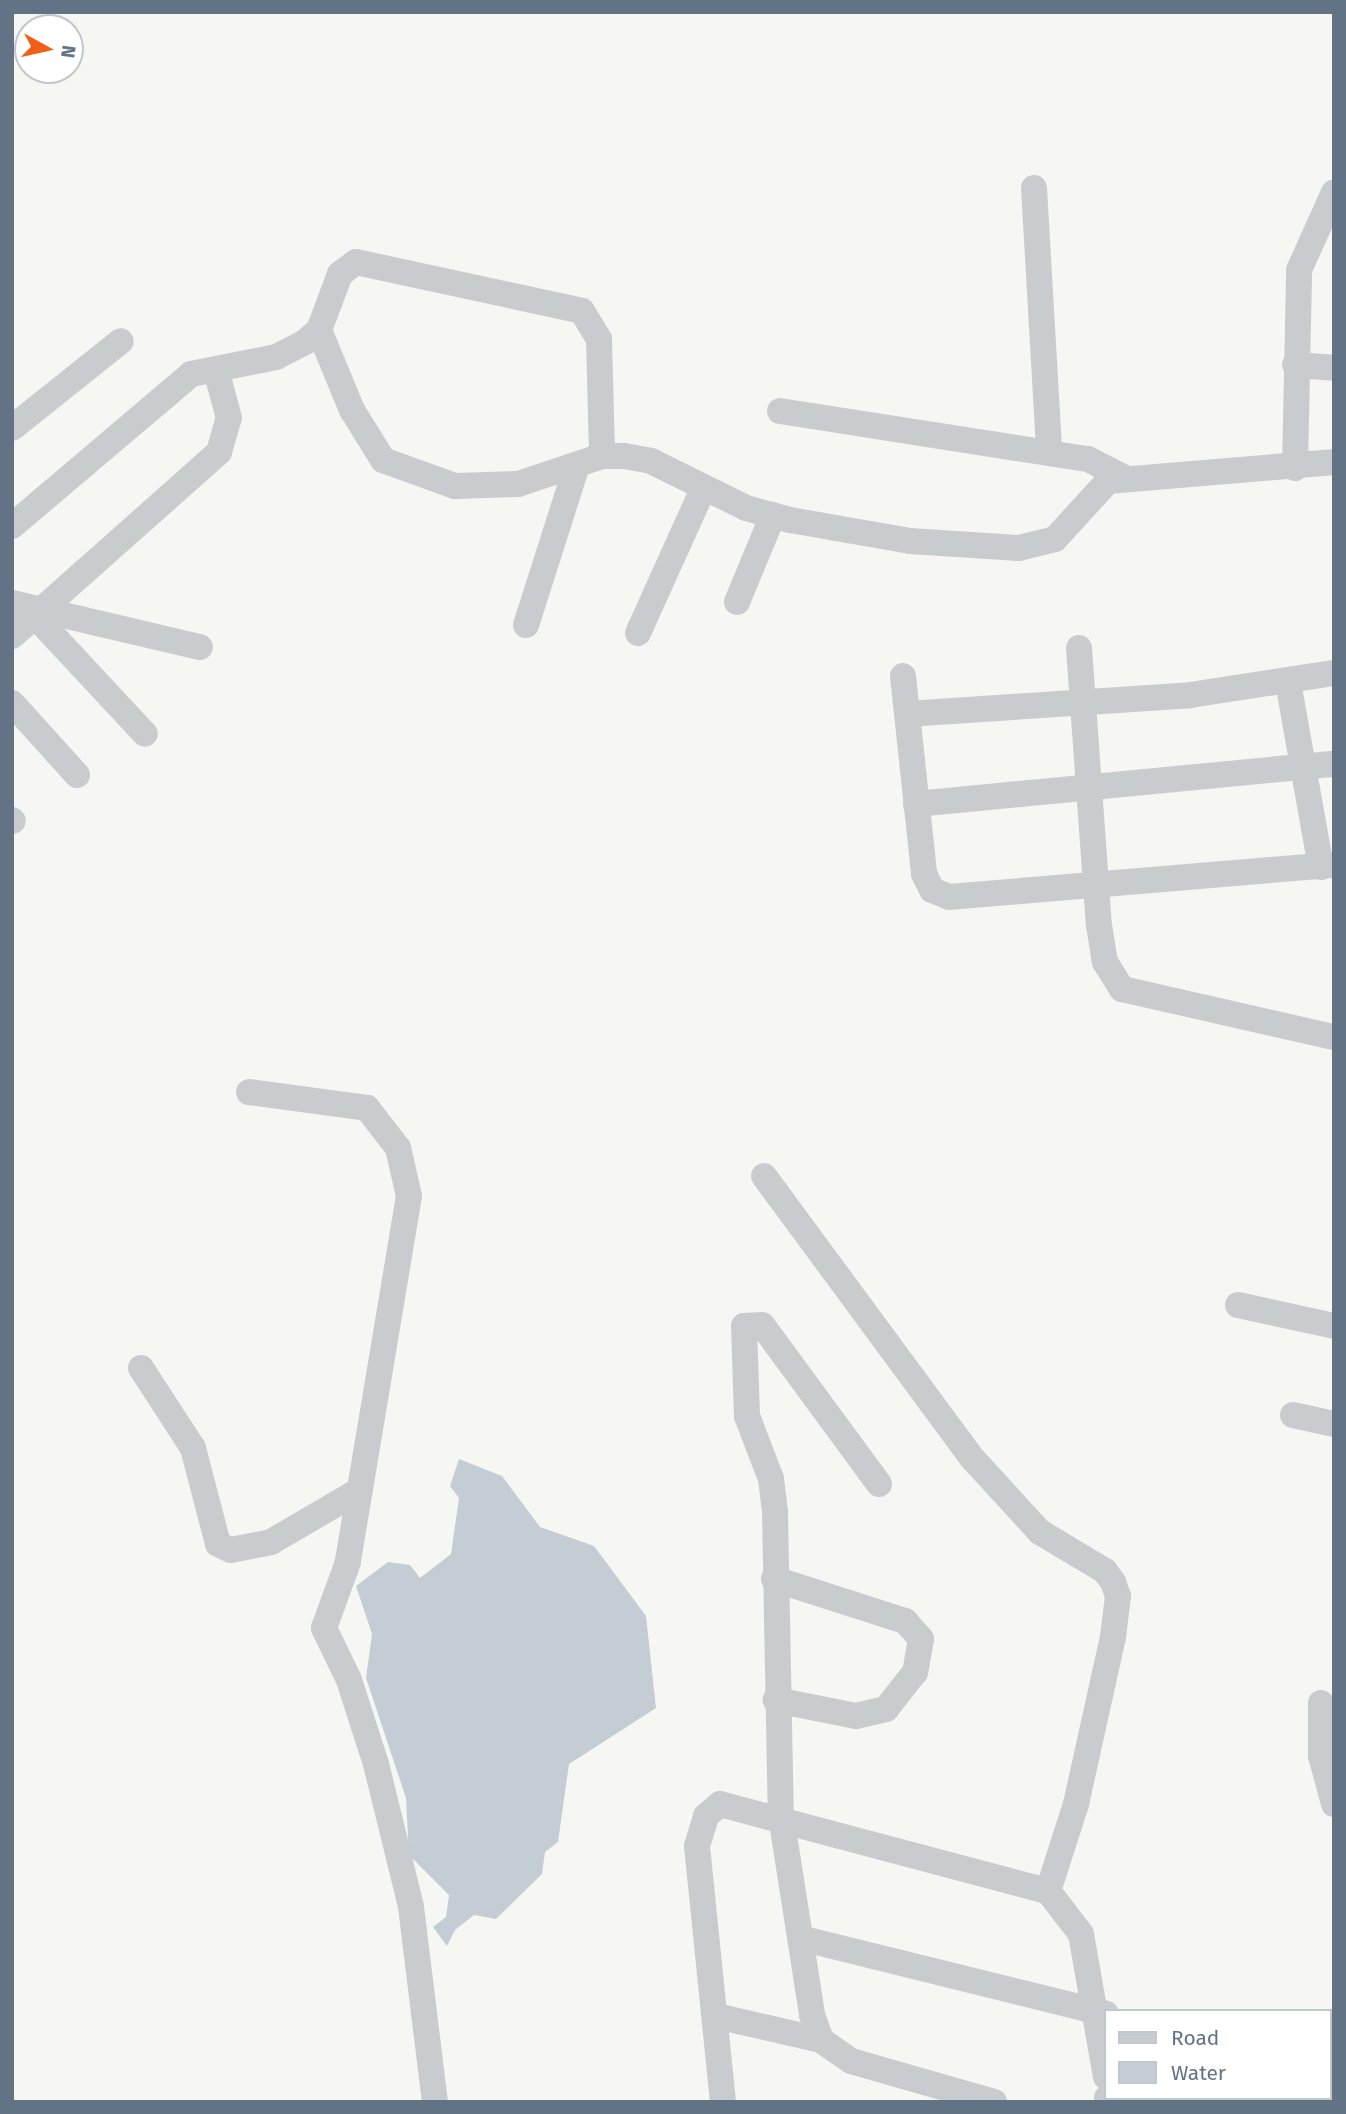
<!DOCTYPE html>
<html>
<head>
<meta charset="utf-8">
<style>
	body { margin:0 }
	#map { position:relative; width:1346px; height:2114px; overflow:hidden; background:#f6f7f3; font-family:"Fira Sans",sans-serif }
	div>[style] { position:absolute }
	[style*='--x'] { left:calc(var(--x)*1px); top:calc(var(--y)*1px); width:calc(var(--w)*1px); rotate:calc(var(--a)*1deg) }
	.water>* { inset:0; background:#c4cdd3 }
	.minor>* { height:26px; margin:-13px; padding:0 13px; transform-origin:13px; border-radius:13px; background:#c9cccf }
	span { translate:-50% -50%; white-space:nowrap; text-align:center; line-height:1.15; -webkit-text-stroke:7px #fff; paint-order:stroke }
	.frame { position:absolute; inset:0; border:14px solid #637386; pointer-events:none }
	.legend { position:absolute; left:1104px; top:2009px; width:228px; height:91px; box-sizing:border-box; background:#fff; border:2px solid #c1c7cf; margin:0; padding:9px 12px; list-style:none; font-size:21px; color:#637386 }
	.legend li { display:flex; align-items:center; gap:14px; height:35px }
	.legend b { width:35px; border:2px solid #c1c7cf }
	.north { position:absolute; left:14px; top:14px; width:70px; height:70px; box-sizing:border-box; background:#fff; border:2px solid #c1c7cf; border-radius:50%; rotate:98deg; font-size:19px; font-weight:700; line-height:28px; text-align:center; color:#637386 }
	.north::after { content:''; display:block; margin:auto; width:24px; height:32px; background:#f15f18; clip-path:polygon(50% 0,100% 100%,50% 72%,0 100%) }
</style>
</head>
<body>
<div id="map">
	<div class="water">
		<i style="clip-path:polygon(459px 1459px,502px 1476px,540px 1527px,594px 1546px,646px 1616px,656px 1708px,569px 1764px,558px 1842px,545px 1852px,542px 1874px,496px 1919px,474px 1915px,455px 1930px,447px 1946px,433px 1927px,446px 1917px,449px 1895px,409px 1855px,406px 1798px,366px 1678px,372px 1634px,356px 1586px,388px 1562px,410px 1565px,420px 1578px,451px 1554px,459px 1498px,450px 1486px)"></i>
	</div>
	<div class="minor">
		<i style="--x:1034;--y:188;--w:264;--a:86.7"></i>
		<i style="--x:319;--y:330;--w:87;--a:67.6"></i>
		<i style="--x:352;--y:410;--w:59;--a:58.2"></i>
		<i style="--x:383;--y:460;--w:77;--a:19.9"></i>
		<i style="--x:455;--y:486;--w:63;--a:-1.8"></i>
		<i style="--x:518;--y:484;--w:89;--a:-18.4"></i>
		<i style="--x:602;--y:456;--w:22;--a:0"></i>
		<i style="--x:624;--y:456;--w:27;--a:10"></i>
		<i style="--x:651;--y:461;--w:106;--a:26.3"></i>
		<i style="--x:746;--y:508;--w:46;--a:15.3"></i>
		<i style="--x:790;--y:520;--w:122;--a:9.9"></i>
		<i style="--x:910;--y:541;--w:109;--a:3.7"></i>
		<i style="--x:1019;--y:548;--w:37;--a:-14"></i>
		<i style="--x:1055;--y:539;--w:79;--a:-47.6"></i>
		<i style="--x:1108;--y:481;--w:227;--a:-4.8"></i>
		<i style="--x:1295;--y:365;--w:39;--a:4"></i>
		<i style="--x:780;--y:411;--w:312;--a:8.9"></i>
		<i style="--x:1088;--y:459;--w:44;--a:27.1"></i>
		<i style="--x:12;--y:428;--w:139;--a:-38.6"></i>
		<i style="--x:1295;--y:468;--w:198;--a:-88.8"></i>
		<i style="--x:1299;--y:270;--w:85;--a:-65.8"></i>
		<i style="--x:12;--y:526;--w:235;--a:-40.3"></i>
		<i style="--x:191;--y:374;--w:87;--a:-11.3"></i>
		<i style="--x:276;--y:357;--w:33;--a:-27"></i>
		<i style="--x:305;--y:342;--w:18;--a:-41"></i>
		<i style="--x:319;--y:330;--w:60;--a:-69.4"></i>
		<i style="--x:340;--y:274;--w:20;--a:-37"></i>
		<i style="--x:356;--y:262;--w:231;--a:12.2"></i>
		<i style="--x:582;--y:311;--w:33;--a:59"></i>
		<i style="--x:599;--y:339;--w:117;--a:88.5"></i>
		<i style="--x:737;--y:602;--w:94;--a:-67.5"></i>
		<i style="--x:12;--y:603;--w:193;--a:13.2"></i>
		<i style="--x:35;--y:616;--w:161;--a:47"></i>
		<i style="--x:526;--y:625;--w:168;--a:-72.3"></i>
		<i style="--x:638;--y:633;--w:158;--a:-65.7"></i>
		<i style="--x:12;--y:636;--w:277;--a:-41.6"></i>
		<i style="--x:219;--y:452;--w:35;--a:-74"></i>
		<i style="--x:229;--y:418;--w:50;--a:-105.2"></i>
		<i style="--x:1079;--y:648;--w:278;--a:85.9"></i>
		<i style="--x:1099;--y:925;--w:37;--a:81"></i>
		<i style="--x:1105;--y:962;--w:32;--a:58"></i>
		<i style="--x:1122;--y:989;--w:217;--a:12.8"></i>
		<i style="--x:903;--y:676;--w:199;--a:83.9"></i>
		<i style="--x:924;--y:874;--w:18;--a:63"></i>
		<i style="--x:932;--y:890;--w:18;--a:22"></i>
		<i style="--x:949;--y:897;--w:386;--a:-4.8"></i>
		<i style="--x:1288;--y:682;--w:188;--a:79.9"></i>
		<i style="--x:12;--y:703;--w:97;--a:47.9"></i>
		<i style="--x:907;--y:714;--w:284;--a:-3.8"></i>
		<i style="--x:1190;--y:695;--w:146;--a:-8.7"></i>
		<i style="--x:916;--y:804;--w:420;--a:-5.5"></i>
		<i style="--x:12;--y:820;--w:1;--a:45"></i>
		<i style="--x:249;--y:1092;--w:119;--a:7.7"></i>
		<i style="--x:367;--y:1108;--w:51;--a:52.2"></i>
		<i style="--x:398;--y:1148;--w:49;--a:77.1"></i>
		<i style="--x:409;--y:1196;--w:371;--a:99.5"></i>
		<i style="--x:348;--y:1562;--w:70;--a:110"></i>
		<i style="--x:324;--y:1628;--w:58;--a:64.3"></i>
		<i style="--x:349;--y:1680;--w:88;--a:72.2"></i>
		<i style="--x:376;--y:1764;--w:147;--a:76.2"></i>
		<i style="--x:411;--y:1907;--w:196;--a:83"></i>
		<i style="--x:764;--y:1176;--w:352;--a:53.6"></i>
		<i style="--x:973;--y:1459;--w:99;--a:47.5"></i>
		<i style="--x:1040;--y:1532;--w:76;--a:31"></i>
		<i style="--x:1105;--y:1571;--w:14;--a:54"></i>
		<i style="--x:1113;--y:1582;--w:15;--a:70"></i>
		<i style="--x:1118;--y:1596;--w:41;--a:97"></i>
		<i style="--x:1113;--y:1637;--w:171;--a:102.5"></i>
		<i style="--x:1076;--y:1804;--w:91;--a:107.8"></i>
		<i style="--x:1238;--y:1305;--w:98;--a:12.3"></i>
		<i style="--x:141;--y:1368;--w:95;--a:57"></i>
		<i style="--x:193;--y:1448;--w:99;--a:75.4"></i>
		<i style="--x:218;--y:1544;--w:14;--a:25"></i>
		<i style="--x:231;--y:1550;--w:41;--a:-11.3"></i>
		<i style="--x:271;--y:1542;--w:103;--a:-30.3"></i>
		<i style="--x:1293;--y:1415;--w:42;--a:12.4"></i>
		<i style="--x:879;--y:1484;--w:197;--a:-126.3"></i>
		<i style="--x:762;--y:1325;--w:18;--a:177"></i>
		<i style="--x:744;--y:1326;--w:90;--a:88.1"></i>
		<i style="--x:747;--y:1416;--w:67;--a:69.1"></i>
		<i style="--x:771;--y:1479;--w:34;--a:83"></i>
		<i style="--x:775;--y:1513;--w:303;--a:88.9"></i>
		<i style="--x:781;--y:1816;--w:201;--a:81.1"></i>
		<i style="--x:812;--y:2015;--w:27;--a:70"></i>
		<i style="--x:821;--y:2040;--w:37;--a:35"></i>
		<i style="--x:851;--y:2061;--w:149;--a:16"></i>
		<i style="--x:774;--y:1579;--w:138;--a:17.8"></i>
		<i style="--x:905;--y:1621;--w:24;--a:48"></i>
		<i style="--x:921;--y:1639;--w:34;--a:100"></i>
		<i style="--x:915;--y:1672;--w:47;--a:128.1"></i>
		<i style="--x:886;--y:1709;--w:31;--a:167"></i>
		<i style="--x:856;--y:1716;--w:82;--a:-168.7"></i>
		<i style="--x:1321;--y:1703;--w:53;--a:90"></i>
		<i style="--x:1321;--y:1756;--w:50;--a:74.8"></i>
		<i style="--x:800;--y:1938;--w:315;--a:13.9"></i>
		<i style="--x:716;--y:2016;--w:108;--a:12.9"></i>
		<i style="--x:1330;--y:2078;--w:5;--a:37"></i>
		<i style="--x:1107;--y:2098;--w:4;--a:90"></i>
		<i style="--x:723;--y:2102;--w:257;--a:-95.8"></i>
		<i style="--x:697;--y:1846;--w:31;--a:-73"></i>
		<i style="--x:706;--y:1816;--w:18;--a:-41"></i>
		<i style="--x:720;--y:1804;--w:339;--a:14.9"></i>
		<i style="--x:1048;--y:1891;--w:54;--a:52.5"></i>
		<i style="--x:1081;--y:1934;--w:145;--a:80.1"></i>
	</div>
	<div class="frame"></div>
	<ul class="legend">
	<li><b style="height:9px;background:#c9cccf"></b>Road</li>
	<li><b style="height:19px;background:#c4cdd3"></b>Water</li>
	</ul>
	<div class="north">N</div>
</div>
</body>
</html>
